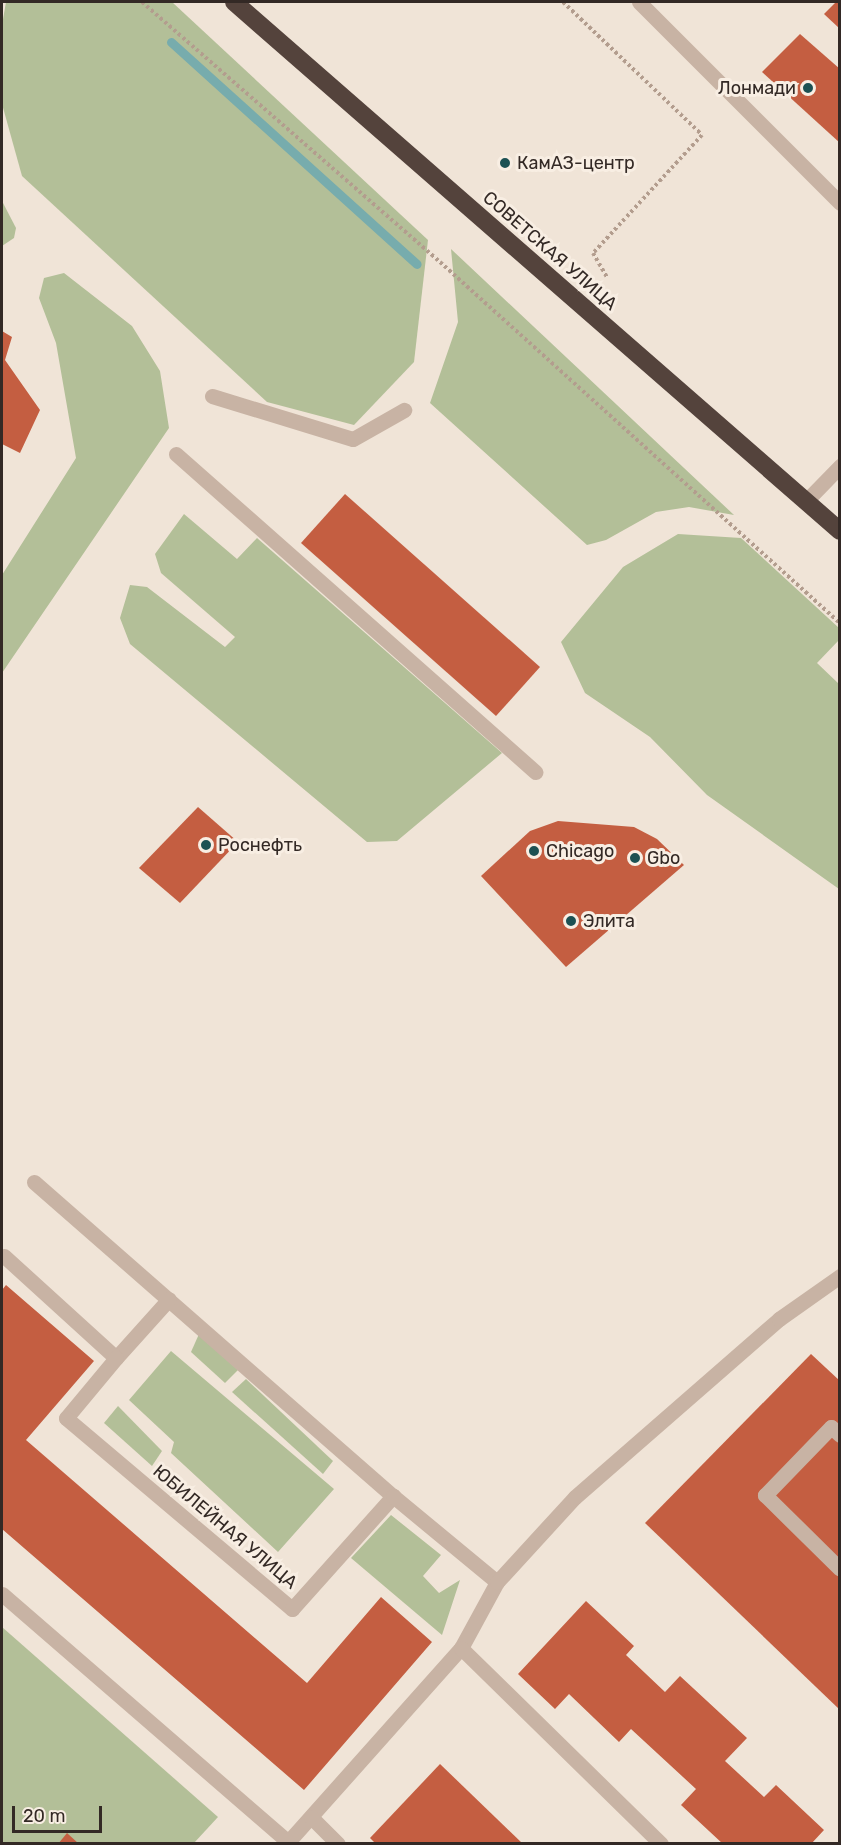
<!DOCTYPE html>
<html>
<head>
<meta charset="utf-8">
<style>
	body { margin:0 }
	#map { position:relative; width:841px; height:1845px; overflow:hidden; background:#f0e4d7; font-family:Rubik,sans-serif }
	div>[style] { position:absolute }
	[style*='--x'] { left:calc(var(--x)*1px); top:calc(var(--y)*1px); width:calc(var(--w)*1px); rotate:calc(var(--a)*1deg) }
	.green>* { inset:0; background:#b3bf98 }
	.stream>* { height:9px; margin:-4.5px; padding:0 4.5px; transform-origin:4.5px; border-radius:4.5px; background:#77acad }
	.building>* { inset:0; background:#c45e41 }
	.path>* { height:4px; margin-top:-2px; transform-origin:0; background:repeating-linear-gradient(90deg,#b39d8e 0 3px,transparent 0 6px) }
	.lane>* { height:15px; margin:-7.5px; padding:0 7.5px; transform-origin:7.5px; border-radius:7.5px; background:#c8b3a4 }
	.street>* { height:15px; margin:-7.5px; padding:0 7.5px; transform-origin:7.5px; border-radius:7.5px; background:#c8b3a4 }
	.highway>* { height:18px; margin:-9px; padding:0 9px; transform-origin:9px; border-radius:9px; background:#54433c }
	.dots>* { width:16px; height:16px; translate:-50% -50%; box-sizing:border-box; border:3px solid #f8eee3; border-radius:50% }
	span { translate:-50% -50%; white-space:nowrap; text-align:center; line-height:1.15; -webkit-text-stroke:6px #f8eee3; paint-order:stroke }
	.poi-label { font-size:18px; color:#332925 }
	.right { translate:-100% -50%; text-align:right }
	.left { translate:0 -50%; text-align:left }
	.street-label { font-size:18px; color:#332925 }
	.frame { position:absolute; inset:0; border:3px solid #332925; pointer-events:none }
	.scale { position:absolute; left:12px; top:1806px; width:90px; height:27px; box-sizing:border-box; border:3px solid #332925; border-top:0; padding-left:8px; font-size:18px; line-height:21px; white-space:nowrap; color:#332925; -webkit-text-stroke:4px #f8eee3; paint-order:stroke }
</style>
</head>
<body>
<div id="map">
	<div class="green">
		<i style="clip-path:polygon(6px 2px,172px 2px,428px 240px,414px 362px,354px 425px,267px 402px,22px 176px,2px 104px,2px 25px)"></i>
		<i style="clip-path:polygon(2px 201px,16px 228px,14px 238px,2px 246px)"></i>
		<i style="clip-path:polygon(451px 249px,734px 515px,689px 507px,656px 512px,606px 540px,587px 545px,430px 403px,458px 322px)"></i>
		<i style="clip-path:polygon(64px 273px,132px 326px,160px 371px,169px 428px,2px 673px,2px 575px,76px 458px,56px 343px,39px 298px,44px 278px)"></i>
		<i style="clip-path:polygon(184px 514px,237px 559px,257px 538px,502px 753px,397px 841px,367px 842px,130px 644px,120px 618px,130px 585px,147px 587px,225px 647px,235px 637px,161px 573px,155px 554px)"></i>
		<i style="clip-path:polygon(678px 534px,741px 538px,839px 628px,839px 640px,817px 663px,839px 684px,839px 889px,707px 795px,650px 737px,585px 693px,561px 642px,623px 567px)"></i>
		<i style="clip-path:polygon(199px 1334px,238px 1370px,225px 1383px,191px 1352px)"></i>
		<i style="clip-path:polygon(171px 1351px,334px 1489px,278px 1552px,171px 1453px,174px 1442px,129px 1400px)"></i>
		<i style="clip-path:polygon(246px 1379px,333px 1461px,323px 1474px,232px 1392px)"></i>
		<i style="clip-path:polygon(118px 1406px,162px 1451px,152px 1466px,104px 1423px)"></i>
		<i style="clip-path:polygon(391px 1515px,441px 1555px,423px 1576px,439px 1593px,460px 1580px,442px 1635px,351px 1558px)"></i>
		<i style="clip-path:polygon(2px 1627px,218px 1817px,194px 1843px,2px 1843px)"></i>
	</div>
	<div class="stream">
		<i style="--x:171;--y:42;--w:331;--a:42.1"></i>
	</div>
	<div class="building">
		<i style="clip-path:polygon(836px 2px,840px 2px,840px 29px,824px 14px)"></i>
		<i style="clip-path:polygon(800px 34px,840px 69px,840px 143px,762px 72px)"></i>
		<i style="clip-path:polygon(2px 331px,12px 337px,5px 360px,40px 410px,20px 453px,2px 444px)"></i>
		<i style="clip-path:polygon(345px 494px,540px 667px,496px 716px,301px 543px)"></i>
		<i style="clip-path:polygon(198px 807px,238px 842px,180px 903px,139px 868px)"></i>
		<i style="clip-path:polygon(558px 821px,634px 827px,657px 839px,684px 865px,566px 967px,481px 876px,530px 831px)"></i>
		<i style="clip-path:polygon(6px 1285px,94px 1361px,26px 1440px,307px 1683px,381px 1597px,432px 1642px,304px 1790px,2px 1529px,2px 1290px)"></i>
		<i style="clip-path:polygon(811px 1354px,840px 1381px,840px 1710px,645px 1523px)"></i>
		<i style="clip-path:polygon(586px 1601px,634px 1646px,626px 1655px,665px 1692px,680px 1676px,747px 1738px,725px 1761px,764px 1797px,776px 1785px,824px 1830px,811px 1844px,723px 1844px,681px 1805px,696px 1789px,631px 1729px,619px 1742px,569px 1694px,555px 1709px,518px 1674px)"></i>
		<i style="clip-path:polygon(440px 1764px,523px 1844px,376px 1844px,370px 1838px)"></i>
		<i style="clip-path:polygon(67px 1833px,79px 1844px,58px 1844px)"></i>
	</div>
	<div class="path">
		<i style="--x:142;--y:2;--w:395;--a:41.1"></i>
		<i style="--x:440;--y:262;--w:539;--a:42.07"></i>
		<i style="--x:563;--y:2;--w:192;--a:43.7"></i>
		<i style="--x:702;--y:135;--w:161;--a:132.7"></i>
		<i style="--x:593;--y:253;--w:28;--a:60"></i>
	</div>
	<div class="lane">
		<i style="--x:639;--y:2;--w:284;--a:45"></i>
		<i style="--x:212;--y:396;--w:147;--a:17"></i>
		<i style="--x:353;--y:439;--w:59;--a:-29.6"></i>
		<i style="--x:176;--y:454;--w:480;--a:41.5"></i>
		<i style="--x:806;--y:501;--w:49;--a:-45.8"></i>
		<i style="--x:34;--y:1182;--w:477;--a:41.2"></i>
		<i style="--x:116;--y:1358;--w:79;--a:-48.1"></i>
		<i style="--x:840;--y:1435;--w:12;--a:-138"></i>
		<i style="--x:831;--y:1427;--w:95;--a:134.1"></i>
		<i style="--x:765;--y:1495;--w:105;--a:44.6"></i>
		<i style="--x:2;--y:1594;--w:379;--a:40.9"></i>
		<i style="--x:288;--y:1842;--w:260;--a:-48.3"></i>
		<i style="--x:311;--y:1817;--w:38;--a:45"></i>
	</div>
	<div class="street">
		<i style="--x:4;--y:1256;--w:151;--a:42.3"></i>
		<i style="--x:116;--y:1358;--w:78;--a:129.8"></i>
		<i style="--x:66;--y:1418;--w:296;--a:40.2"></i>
		<i style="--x:292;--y:1609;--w:152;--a:-48.2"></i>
		<i style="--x:393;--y:1496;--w:135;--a:39.6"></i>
		<i style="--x:497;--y:1582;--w:75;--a:118.6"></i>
		<i style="--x:461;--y:1648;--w:280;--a:44.4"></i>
		<i style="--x:497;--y:1582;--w:115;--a:-47.5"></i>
		<i style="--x:575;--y:1497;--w:271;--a:-41.1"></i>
		<i style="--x:779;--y:1319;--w:75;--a:-35.2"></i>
	</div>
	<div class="highway">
		<i style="--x:234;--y:2;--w:804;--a:41.12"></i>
	</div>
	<div class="dots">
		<i style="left:808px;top:88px;background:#1c5153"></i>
		<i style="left:505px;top:163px;background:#1c5153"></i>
		<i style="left:206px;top:845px;background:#1c5153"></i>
		<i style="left:534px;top:851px;background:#1c5153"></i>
		<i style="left:635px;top:858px;background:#1c5153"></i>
		<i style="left:571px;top:921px;background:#1c5153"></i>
	</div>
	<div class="poi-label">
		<span class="right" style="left:796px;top:88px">Лонмади</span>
		<span class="left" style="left:517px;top:163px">КамАЗ-центр</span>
		<span class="left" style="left:218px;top:845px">Роснефть</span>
		<span class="left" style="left:546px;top:851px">Chicago</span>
		<span class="left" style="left:647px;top:858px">Gbo</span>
		<span class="left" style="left:583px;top:921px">Элита</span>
	</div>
	<div class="street-label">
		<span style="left:550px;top:251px;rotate:41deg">СОВЕТСКАЯ УЛИЦА</span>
		<span style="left:225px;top:1527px;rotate:40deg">ЮБИЛЕЙНАЯ УЛИЦА</span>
	</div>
	<div class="frame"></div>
	<div class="scale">20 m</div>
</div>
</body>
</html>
